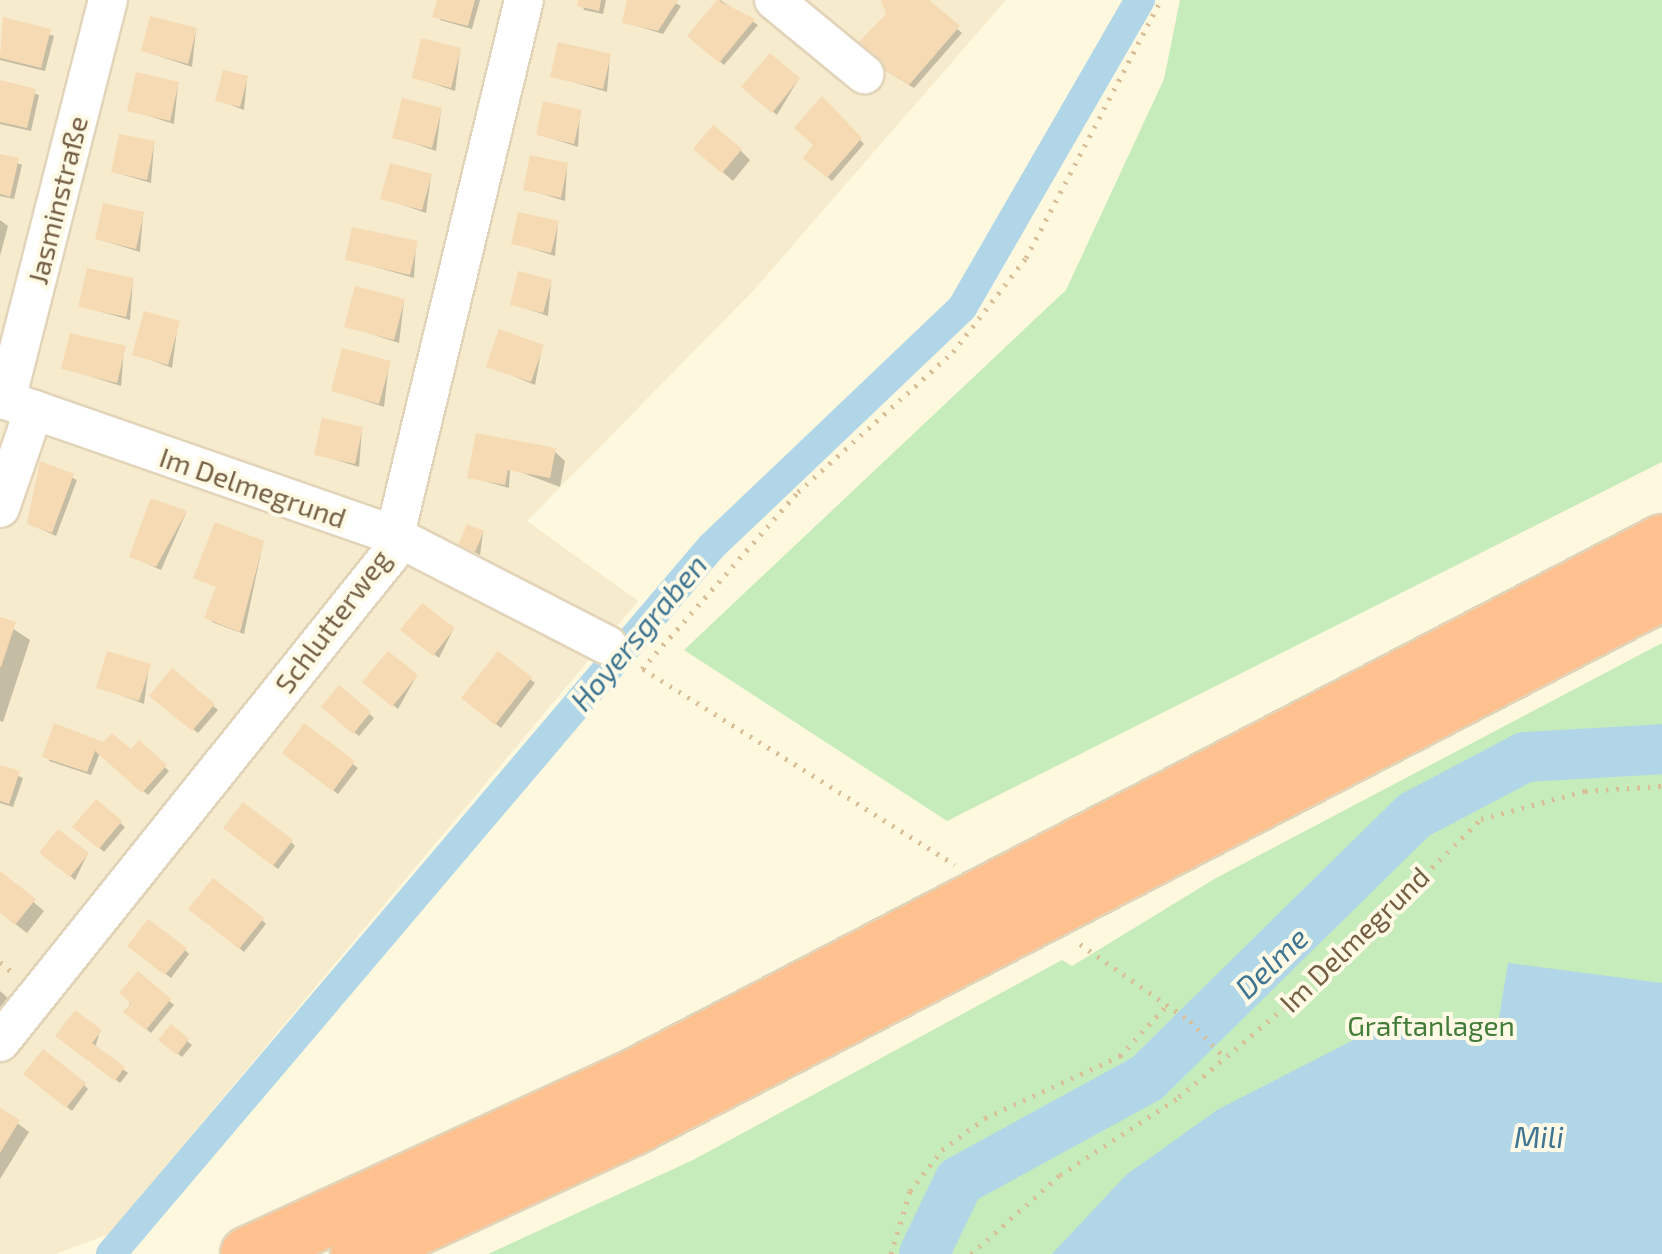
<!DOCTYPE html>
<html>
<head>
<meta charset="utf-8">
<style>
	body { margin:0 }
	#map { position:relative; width:1662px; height:1254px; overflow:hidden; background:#fef8de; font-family:"Exo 2",sans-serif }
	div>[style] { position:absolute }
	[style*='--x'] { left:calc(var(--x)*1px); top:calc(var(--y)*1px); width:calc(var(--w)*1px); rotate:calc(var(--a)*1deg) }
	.residential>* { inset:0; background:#f6ebcc }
	.green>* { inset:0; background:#c6ecbc }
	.water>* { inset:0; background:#b1d6e8 }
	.shadow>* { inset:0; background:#0003 }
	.canal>* { height:30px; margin:-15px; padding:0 15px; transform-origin:15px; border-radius:15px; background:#b1d6e8 }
	.river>* { height:50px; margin:-25px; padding:0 25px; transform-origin:25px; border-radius:25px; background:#b1d6e8 }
	.building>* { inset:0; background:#f5dab3 }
	.path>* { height:5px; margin-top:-2.5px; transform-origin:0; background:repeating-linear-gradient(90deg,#dabe97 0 2.5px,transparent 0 10.5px) }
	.roads { filter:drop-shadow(2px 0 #e2d4b9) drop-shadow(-2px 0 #e2d4b9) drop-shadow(0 2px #e2d4b9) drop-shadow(0 -2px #e2d4b9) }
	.minor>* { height:38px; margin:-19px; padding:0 19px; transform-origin:19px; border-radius:19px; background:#fff }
	.highway>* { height:55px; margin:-27.5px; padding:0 27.5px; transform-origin:27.5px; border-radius:27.5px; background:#fec18f }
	span { translate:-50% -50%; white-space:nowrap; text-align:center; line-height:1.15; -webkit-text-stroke:8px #fffae6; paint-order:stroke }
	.street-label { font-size:28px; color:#755f44 }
	.park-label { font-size:28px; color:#427c3b }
	.water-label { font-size:30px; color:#3f7593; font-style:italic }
</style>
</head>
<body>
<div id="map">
	<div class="residential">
		<i style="clip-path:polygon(0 0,1006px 0,752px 292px,527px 521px,638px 601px,109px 1234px,56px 1254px,0 1254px)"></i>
	</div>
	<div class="green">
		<i style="clip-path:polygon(1180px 0,1662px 0,1662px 462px,947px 821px,684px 650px,1066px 290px,1164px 79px)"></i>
		<i style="clip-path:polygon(1662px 643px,1662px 1254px,488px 1254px,693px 1160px,1062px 960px,1072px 966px,1216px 878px)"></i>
	</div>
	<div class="water">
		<i style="clip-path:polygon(1508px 963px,1662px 983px,1662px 1254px,1052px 1254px,1126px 1175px,1217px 1110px,1377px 1028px,1498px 1024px)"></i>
	</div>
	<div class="shadow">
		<i style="clip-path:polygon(439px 0,480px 0,472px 29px,440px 20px)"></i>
		<i style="clip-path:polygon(581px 0,606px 0,603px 14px,584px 10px)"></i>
		<i style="clip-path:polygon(630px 0,669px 0,681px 6px,663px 34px,624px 22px)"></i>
		<i style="clip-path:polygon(720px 0,758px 25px,724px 65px,690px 36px)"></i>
		<i style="clip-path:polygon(882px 0,925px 0,962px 33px,914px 88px,858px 54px,889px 14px)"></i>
		<i style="clip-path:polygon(5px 20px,54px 36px,45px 71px,0 60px)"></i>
		<i style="clip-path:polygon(196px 30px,192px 67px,144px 51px)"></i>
		<i style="clip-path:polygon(460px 50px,455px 91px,414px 77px)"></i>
		<i style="clip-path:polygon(610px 56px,607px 92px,553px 76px)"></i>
		<i style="clip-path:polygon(247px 78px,244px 110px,218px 100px)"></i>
		<i style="clip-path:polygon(798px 80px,777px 115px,744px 87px)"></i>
		<i style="clip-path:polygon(0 83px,39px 95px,31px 131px,0 124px)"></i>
		<i style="clip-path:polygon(178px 84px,174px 124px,130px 110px)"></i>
		<i style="clip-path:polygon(822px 100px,864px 144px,832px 181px,806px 158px,817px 146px)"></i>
		<i style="clip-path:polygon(441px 110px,436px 151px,395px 137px)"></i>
		<i style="clip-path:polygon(580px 112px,578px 147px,538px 134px)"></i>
		<i style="clip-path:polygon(154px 144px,151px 183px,114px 172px)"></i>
		<i style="clip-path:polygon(740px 150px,750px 160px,733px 181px,706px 158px)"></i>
		<i style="clip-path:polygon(0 156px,22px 165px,14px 199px,0 196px)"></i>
		<i style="clip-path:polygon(567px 166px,565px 201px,526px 189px)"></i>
		<i style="clip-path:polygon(431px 176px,426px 213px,383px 198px)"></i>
		<i style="clip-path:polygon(143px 214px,140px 252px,98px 239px)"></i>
		<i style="clip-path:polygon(0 220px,8px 226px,0 256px)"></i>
		<i style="clip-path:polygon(558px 223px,555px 256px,514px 243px)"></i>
		<i style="clip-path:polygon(416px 243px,414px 278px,348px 259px)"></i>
		<i style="clip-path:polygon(133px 280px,130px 320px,81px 306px)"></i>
		<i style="clip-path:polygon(551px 282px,548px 316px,513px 304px)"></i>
		<i style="clip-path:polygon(404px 301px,399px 343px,347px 326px)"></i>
		<i style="clip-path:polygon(178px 323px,172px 368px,135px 354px)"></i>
		<i style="clip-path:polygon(542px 347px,535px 385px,489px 366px)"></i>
		<i style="clip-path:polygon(124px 349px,121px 386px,64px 368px)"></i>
		<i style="clip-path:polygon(389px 363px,384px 407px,333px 390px)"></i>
		<i style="clip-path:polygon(362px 429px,359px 467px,317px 454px)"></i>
		<i style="clip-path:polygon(554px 451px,565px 461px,560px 487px,510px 468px,509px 488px,470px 477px)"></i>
		<i style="clip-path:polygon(42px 464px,77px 480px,56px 536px,30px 524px)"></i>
		<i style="clip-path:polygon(186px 513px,161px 570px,132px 557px)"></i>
		<i style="clip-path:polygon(483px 533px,480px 555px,461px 545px)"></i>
		<i style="clip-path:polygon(263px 543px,244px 634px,212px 622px,218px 588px,196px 577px)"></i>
		<i style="clip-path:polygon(0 620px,30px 640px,3px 722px,0 721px)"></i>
		<i style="clip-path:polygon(453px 630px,439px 658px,408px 634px)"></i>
		<i style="clip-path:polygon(498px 654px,535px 683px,501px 728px,468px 702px)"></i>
		<i style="clip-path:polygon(149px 666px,144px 704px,99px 687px)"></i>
		<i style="clip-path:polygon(173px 672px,218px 710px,198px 733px,157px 700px)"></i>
		<i style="clip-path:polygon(416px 677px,398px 709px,370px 686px)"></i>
		<i style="clip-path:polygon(339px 688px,374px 718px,359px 736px,328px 711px)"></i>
		<i style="clip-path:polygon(55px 726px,131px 753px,140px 744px,169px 771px,148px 795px,100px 753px,91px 775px,49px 761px)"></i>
		<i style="clip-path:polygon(305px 727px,358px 768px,338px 794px,290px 757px)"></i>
		<i style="clip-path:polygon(0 768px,23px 778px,13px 807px,0 803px)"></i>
		<i style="clip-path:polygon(96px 803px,125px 827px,104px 852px,76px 827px)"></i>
		<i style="clip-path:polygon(231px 832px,291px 842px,295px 846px,278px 869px)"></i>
		<i style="clip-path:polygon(87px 855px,75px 880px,47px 857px)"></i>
		<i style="clip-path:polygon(0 874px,44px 911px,27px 933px,0 912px)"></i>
		<i style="clip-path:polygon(196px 913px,262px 920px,266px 924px,244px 952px)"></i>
		<i style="clip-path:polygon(135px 950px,185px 950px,189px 954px,171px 978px)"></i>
		<i style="clip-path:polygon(138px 975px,174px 1005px,151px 1033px,127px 1012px)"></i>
		<i style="clip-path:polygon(0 991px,12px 1002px,0 1017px)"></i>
		<i style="clip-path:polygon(171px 1028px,192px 1045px,182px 1057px,166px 1044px)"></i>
		<i style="clip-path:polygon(100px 1031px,95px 1048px,128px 1073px,120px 1083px,63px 1040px)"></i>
		<i style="clip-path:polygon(31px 1078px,84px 1085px,88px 1089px,72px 1111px)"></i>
		<i style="clip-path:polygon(0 1110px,29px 1132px,0 1179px)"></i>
	</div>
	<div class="canal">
		<i style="--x:111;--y:1254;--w:927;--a:-49.68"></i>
		<i style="--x:711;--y:547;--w:347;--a:-43.6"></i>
		<i style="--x:962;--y:308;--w:356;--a:-60"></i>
	</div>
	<div class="river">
		<i style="--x:924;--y:1254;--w:81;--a:-64.4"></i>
		<i style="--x:959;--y:1181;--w:214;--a:-28.7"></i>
		<i style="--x:1147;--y:1078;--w:375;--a:-44.5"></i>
		<i style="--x:1415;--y:815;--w:124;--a:-27.8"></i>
		<i style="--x:1525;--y:757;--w:137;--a:-3.3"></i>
	</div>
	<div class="building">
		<i style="clip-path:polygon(437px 0,475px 0,468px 26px,432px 17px)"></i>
		<i style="clip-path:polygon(578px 0,601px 0,599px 11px,577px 6px)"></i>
		<i style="clip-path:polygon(627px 0,678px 0,658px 31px,622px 23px)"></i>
		<i style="clip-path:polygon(717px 0,755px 19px,719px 63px,687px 36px)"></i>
		<i style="clip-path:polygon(881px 0,929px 0,960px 26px,909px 85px,851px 50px,886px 14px)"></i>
		<i style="clip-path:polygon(150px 16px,197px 28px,188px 64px,141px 51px)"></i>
		<i style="clip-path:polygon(3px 17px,51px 29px,41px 68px,0 58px)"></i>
		<i style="clip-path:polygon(421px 38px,461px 48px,451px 88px,412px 78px)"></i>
		<i style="clip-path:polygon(558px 42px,611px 54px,603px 89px,550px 77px)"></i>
		<i style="clip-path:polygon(770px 53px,800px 78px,772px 113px,741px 87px)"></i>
		<i style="clip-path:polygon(223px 70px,248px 76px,240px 107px,215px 101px)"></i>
		<i style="clip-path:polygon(136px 72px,179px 82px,170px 121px,127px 111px)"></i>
		<i style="clip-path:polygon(0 80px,36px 89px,27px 128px,0 122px)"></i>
		<i style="clip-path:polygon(822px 96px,862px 138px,827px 178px,803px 158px,813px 145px,794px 128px)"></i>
		<i style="clip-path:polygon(402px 98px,442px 108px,432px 148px,392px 138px)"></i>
		<i style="clip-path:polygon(543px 101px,582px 110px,574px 144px,536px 135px)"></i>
		<i style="clip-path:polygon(713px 125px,742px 149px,722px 173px,693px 149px)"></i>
		<i style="clip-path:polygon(119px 134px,155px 141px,147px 180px,111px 172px)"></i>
		<i style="clip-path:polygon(0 154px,19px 158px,10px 197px,0 194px)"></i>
		<i style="clip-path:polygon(530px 155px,568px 163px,561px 198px,523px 190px)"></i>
		<i style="clip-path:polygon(390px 163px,432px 174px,422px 210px,380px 199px)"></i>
		<i style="clip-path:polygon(103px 203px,144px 212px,136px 249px,95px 239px)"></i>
		<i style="clip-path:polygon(518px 212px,559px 221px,551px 253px,511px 244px)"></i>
		<i style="clip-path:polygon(352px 227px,418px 241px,410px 275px,345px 260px)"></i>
		<i style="clip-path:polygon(87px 268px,134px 278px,126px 317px,78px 307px)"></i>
		<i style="clip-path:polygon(518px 271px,552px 280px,543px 313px,510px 305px)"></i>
		<i style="clip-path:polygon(355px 286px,405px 299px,394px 340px,344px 327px)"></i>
		<i style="clip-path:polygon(144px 311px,180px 321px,168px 365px,132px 355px)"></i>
		<i style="clip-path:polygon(499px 329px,544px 345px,531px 382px,486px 367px)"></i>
		<i style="clip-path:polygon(70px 333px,126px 346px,117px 383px,61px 369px)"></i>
		<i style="clip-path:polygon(342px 348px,391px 361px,379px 404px,331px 391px)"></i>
		<i style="clip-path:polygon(322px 418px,363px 427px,355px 464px,314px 455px)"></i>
		<i style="clip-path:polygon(476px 433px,556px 448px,550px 478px,508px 470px,505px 485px,467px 478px)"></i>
		<i style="clip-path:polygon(40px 461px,74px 474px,52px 533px,27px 524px)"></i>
		<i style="clip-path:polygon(151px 498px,187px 511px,156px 567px,129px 557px)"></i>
		<i style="clip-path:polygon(215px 522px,264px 541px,240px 632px,204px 618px,216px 587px,193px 578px)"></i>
		<i style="clip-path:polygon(467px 524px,484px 531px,475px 552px,458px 545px)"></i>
		<i style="clip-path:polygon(422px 603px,455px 628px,433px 656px,400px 630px)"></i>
		<i style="clip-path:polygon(0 617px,16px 622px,1px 667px,0 667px)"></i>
		<i style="clip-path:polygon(107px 651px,151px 664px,139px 701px,96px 688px)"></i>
		<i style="clip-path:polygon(388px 651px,418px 675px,392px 707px,362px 682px)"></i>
		<i style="clip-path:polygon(498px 651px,532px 677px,495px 725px,461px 698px)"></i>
		<i style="clip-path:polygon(172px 668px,215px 704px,192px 731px,149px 696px)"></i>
		<i style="clip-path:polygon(339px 685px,371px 712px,353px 734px,321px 707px)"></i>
		<i style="clip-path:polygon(54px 723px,103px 742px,112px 733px,131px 749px,139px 740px,167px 765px,142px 793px,95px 751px,87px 772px,42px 757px)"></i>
		<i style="clip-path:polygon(304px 723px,355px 761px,333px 791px,282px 753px)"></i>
		<i style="clip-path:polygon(0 765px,20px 771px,9px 804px,0 801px)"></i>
		<i style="clip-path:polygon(96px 799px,122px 821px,99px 849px,72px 827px)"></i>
		<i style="clip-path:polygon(243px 802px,293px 840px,273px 866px,223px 828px)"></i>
		<i style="clip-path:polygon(58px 829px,89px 853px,70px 877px,39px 853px)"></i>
		<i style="clip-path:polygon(0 871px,36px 899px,15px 925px,0 913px)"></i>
		<i style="clip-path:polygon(213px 878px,264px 918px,239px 949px,188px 909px)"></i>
		<i style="clip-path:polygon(148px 919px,187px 948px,165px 975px,127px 946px)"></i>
		<i style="clip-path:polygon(138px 971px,171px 999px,146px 1030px,123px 1012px,131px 1003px,119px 993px)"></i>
		<i style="clip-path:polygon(75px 1010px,102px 1030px,92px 1043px,125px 1067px,115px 1081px,55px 1036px)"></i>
		<i style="clip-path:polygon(171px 1024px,189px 1039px,177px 1055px,158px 1040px)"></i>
		<i style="clip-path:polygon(43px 1049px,86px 1083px,66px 1108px,23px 1074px)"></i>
		<i style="clip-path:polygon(0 1108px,20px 1120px,0 1153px)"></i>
	</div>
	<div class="path">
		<i style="--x:642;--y:669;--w:236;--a:-48.6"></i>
		<i style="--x:798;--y:492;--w:209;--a:-42.1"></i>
		<i style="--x:953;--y:352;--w:119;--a:-52.2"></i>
		<i style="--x:1026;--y:258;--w:291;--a:-62.4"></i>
		<i style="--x:643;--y:669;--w:368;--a:32.1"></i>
		<i style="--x:1080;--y:944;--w:134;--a:35"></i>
		<i style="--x:1190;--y:1021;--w:51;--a:46.6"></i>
		<i style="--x:0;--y:962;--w:17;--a:40"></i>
		<i style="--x:891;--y:1254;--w:66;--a:-73.2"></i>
		<i style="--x:910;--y:1191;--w:52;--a:-52"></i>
		<i style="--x:942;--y:1150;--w:54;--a:-36.7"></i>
		<i style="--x:985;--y:1118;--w:149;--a:-24.7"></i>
		<i style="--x:1120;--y:1056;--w:69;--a:-47.3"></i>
		<i style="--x:971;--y:1254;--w:119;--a:-41.6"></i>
		<i style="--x:1060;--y:1175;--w:142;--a:-33.2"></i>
		<i style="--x:1179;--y:1097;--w:205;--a:-40.4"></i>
		<i style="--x:1335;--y:964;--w:206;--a:-44.8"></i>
		<i style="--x:1481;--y:819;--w:108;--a:-15.1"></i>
		<i style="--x:1585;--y:791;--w:77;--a:-3.7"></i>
	</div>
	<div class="roads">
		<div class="minor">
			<i style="--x:774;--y:0;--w:117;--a:39.4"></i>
			<i style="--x:0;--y:398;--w:416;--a:19.2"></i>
			<i style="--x:393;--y:535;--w:241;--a:27.2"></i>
			<i style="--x:6;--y:400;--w:413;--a:-75.7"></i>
			<i style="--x:0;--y:508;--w:104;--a:-70.9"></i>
			<i style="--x:0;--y:1042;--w:624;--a:-51.31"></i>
			<i style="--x:390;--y:555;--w:571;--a:-76.43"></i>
		</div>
		<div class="highway">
			<i style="--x:248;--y:1254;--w:428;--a:-24.7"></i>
			<i style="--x:637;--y:1075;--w:1155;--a:-27.47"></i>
			<i style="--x:358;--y:1254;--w:302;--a:-24.9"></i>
			<i style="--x:632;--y:1127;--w:1161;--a:-27.45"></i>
		</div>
	</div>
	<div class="street-label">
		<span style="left:57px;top:200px;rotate:-76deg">Jasminstraße</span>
		<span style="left:253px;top:487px;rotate:19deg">Im Delmegrund</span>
		<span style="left:332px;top:621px;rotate:-53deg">Schlutterweg</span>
		<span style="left:1354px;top:939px;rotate:-44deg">Im Delmegrund</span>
	</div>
	<div class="park-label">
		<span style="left:1431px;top:1025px">Graftanlagen</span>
	</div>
	<div class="water-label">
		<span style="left:638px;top:632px;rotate:-50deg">Hoyersgraben</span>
		<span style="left:1271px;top:962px;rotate:-44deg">Delme</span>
		<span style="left:1539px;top:1136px">Mili</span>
	</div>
</div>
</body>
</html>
